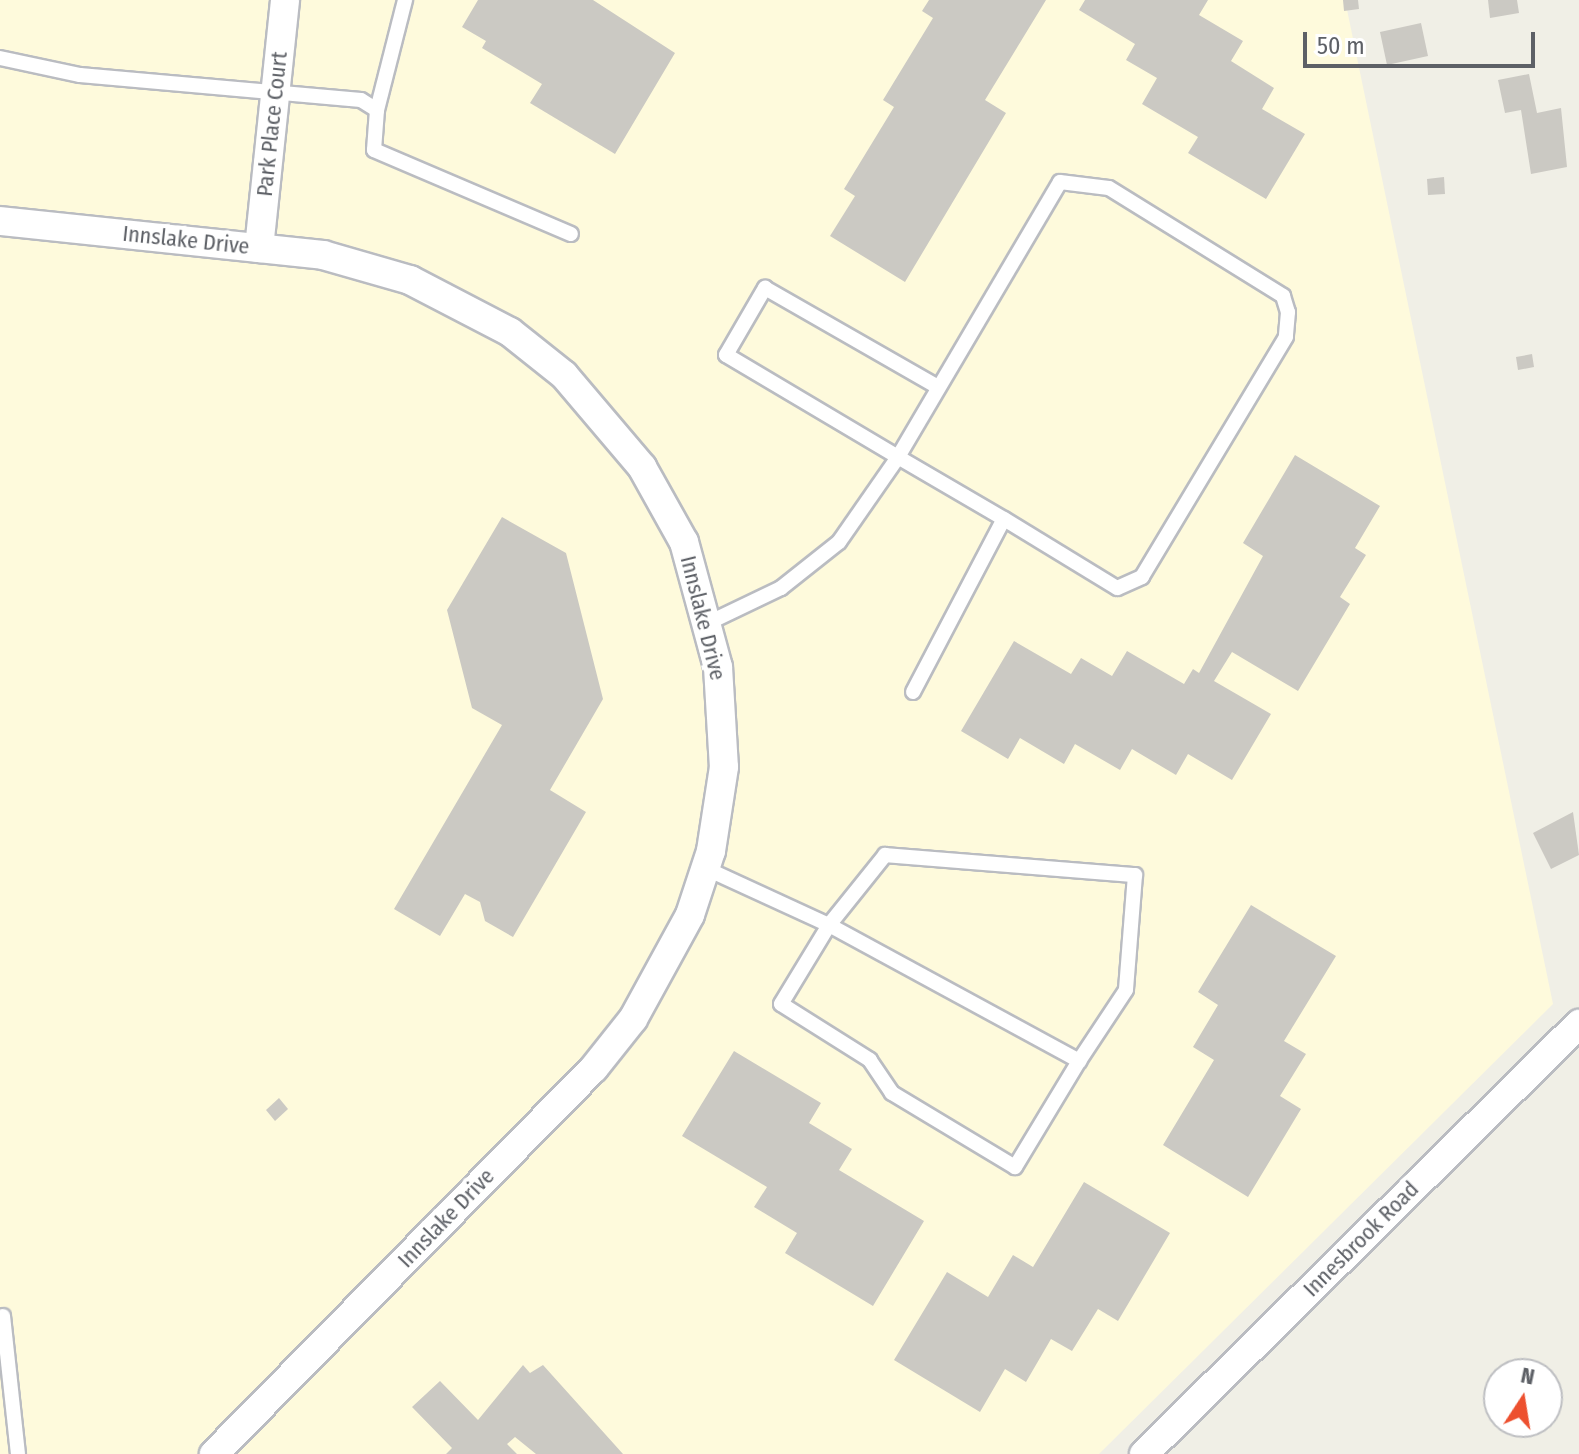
<!DOCTYPE html>
<html>
<head>
<meta charset="utf-8">
<style>
	body { margin:0 }
	#map { position:relative; width:1579px; height:1454px; overflow:hidden; background:#f0efe6; font-family:"Fira Sans Condensed",sans-serif }
	div>[style] { position:absolute }
	[style*='--x'] { left:calc(var(--x)*1px); top:calc(var(--y)*1px); width:calc(var(--w)*1px); rotate:calc(var(--a)*1deg) }
	.commercial>* { inset:0; background:#fefadc }
	.building>* { inset:0; background:#cbc9c3 }
	.roads { filter:drop-shadow(2px 0 #babcc1) drop-shadow(-2px 0 #babcc1) drop-shadow(0 2px #babcc1) drop-shadow(0 -2px #babcc1) }
	.service>* { height:14px; margin:-7px; padding:0 7px; transform-origin:7px; border-radius:7px; background:#fff }
	.minor>* { height:28px; margin:-14px; padding:0 14px; transform-origin:14px; border-radius:14px; background:#fff }
	span { translate:-50% -50%; white-space:nowrap; text-align:center; line-height:1.15; -webkit-text-stroke:8px #fff; paint-order:stroke }
	.street-label { font-size:22px; color:#5d6066 }
	.north { position:absolute; left:1483px; top:1358px; width:80px; height:80px; box-sizing:border-box; background:#fff; border:2px solid #bebfc2; border-radius:50%; rotate:12deg; font-size:22px; font-weight:700; line-height:32px; text-align:center; color:#5d6066 }
	.north::after { content:''; display:block; margin:auto; width:28px; height:36px; background:#ed502f; clip-path:polygon(50% 0,100% 100%,50% 72%,0 100%) }
	.scale { position:absolute; left:1303px; top:32px; width:232px; height:36px; box-sizing:border-box; border:4px solid #5d6066; border-top:0; padding-left:10px; font-size:24px; line-height:28px; white-space:nowrap; color:#5d6066; -webkit-text-stroke:6px #fff; paint-order:stroke }
</style>
</head>
<body>
<div id="map">
	<div class="commercial">
		<i style="clip-path:polygon(0 0,1345px 0,1553px 1004px,1099px 1454px,0 1454px)"></i>
	</div>
	<div class="building">
		<i style="clip-path:polygon(478px 0,593px 0,675px 53px,615px 154px,530px 103px,542px 84px,482px 48px,486px 41px,462px 27px)"></i>
		<i style="clip-path:polygon(929px 0,1046px 0,985px 100px,1006px 113px,905px 282px,830px 236px,855px 196px,844px 189px,894px 107px,883px 100px,933px 18px,922px 11px)"></i>
		<i style="clip-path:polygon(1085px 0,1208px 0,1199px 15px,1243px 41px,1231px 61px,1274px 88px,1262px 109px,1305px 134px,1266px 199px,1188px 153px,1198px 137px,1142px 104px,1157px 78px,1126px 60px,1135px 44px,1079px 10px)"></i>
		<i style="clip-path:polygon(1343px 0,1358px 0,1359px 9px,1344px 11px)"></i>
		<i style="clip-path:polygon(1488px 0,1517px 0,1519px 13px,1490px 18px)"></i>
		<i style="clip-path:polygon(1421px 23px,1428px 56px,1387px 65px,1380px 32px)"></i>
		<i style="clip-path:polygon(1529px 74px,1537px 113px,1561px 108px,1567px 167px,1531px 174px,1521px 110px,1505px 113px,1498px 80px)"></i>
		<i style="clip-path:polygon(1444px 177px,1445px 194px,1428px 195px,1427px 179px)"></i>
		<i style="clip-path:polygon(1532px 354px,1534px 367px,1518px 370px,1516px 357px)"></i>
		<i style="clip-path:polygon(1295px 455px,1380px 506px,1355px 548px,1366px 555px,1340px 597px,1350px 604px,1298px 691px,1232px 652px,1214px 681px,1271px 714px,1232px 780px,1188px 754px,1176px 775px,1132px 749px,1120px 770px,1075px 744px,1064px 764px,1020px 738px,1008px 759px,961px 731px,1014px 641px,1071px 674px,1081px 658px,1112px 676px,1127px 651px,1184px 684px,1193px 669px,1199px 673px,1263px 556px,1243px 543px)"></i>
		<i style="clip-path:polygon(502px 517px,566px 553px,603px 699px,550px 790px,586px 812px,513px 937px,485px 921px,480px 902px,465px 894px,440px 936px,394px 909px,502px 725px,472px 708px,447px 610px)"></i>
		<i style="clip-path:polygon(1573px 812px,1579px 855px,1551px 869px,1533px 833px)"></i>
		<i style="clip-path:polygon(1251px 905px,1336px 956px,1284px 1041px,1306px 1054px,1280px 1096px,1301px 1109px,1248px 1197px,1163px 1145px,1214px 1060px,1193px 1047px,1218px 1005px,1198px 992px)"></i>
		<i style="clip-path:polygon(734px 1051px,821px 1103px,809px 1123px,852px 1149px,839px 1170px,924px 1221px,873px 1306px,785px 1253px,797px 1233px,754px 1207px,767px 1187px,682px 1136px)"></i>
		<i style="clip-path:polygon(279px 1098px,288px 1109px,275px 1121px,266px 1110px)"></i>
		<i style="clip-path:polygon(1084px 1182px,1170px 1233px,1118px 1321px,1098px 1309px,1072px 1351px,1051px 1339px,1026px 1382px,1005px 1369px,980px 1412px,894px 1360px,947px 1272px,988px 1297px,1013px 1255px,1033px 1267px)"></i>
		<i style="clip-path:polygon(523px 1365px,530px 1373px,543px 1365px,623px 1454px,536px 1454px,515px 1437px,507px 1444px,517px 1454px,446px 1454px,452px 1448px,412px 1407px,440px 1381px,478px 1420px)"></i>
	</div>
	<div class="roads">
		<div class="service">
			<i style="--x:0;--y:58;--w:82;--a:12"></i>
			<i style="--x:80;--y:75;--w:282;--a:5.1"></i>
			<i style="--x:361;--y:100;--w:19;--a:32"></i>
			<i style="--x:377;--y:110;--w:40;--a:94.3"></i>
			<i style="--x:374;--y:150;--w:214;--a:23.1"></i>
			<i style="--x:377;--y:110;--w:114;--a:-75.7"></i>
			<i style="--x:708;--y:623;--w:81;--a:-25.6"></i>
			<i style="--x:781;--y:588;--w:74;--a:-38.4"></i>
			<i style="--x:839;--y:542;--w:103;--a:-55.2"></i>
			<i style="--x:898;--y:457;--w:319;--a:-59.5"></i>
			<i style="--x:1060;--y:182;--w:49;--a:7"></i>
			<i style="--x:1109;--y:188;--w:205;--a:31.8"></i>
			<i style="--x:1283;--y:296;--w:17;--a:73"></i>
			<i style="--x:1288;--y:312;--w:25;--a:95"></i>
			<i style="--x:1286;--y:337;--w:280;--a:121"></i>
			<i style="--x:1142;--y:577;--w:27;--a:156"></i>
			<i style="--x:1117;--y:588;--w:132;--a:-148.6"></i>
			<i style="--x:1004;--y:519;--w:123;--a:-149.7"></i>
			<i style="--x:898;--y:457;--w:200;--a:-149.3"></i>
			<i style="--x:726;--y:355;--w:78;--a:-59.8"></i>
			<i style="--x:765;--y:288;--w:199;--a:29.8"></i>
			<i style="--x:913;--y:692;--w:195;--a:-62.3"></i>
			<i style="--x:705;--y:868;--w:136;--a:24.7"></i>
			<i style="--x:829;--y:925;--w:285;--a:28.5"></i>
			<i style="--x:1079;--y:1061;--w:124;--a:121.1"></i>
			<i style="--x:1015;--y:1167;--w:144;--a:-149"></i>
			<i style="--x:892;--y:1093;--w:40;--a:-124"></i>
			<i style="--x:870;--y:1060;--w:105;--a:-147.8"></i>
			<i style="--x:781;--y:1004;--w:92;--a:-58.7"></i>
			<i style="--x:829;--y:925;--w:90;--a:-51.3"></i>
			<i style="--x:885;--y:855;--w:251;--a:4.6"></i>
			<i style="--x:1135;--y:875;--w:115;--a:94.5"></i>
			<i style="--x:1126;--y:990;--w:85;--a:123.5"></i>
			<i style="--x:3;--y:1316;--w:139;--a:83.8"></i>
		</div>
		<div class="minor">
			<i style="--x:0;--y:221;--w:325;--a:6"></i>
			<i style="--x:323;--y:255;--w:91;--a:16"></i>
			<i style="--x:410;--y:280;--w:113;--a:27.5"></i>
			<i style="--x:510;--y:332;--w:69;--a:38.5"></i>
			<i style="--x:564;--y:375;--w:121;--a:49.7"></i>
			<i style="--x:642;--y:467;--w:86;--a:60.8"></i>
			<i style="--x:684;--y:542;--w:130;--a:74.8"></i>
			<i style="--x:718;--y:667;--w:100;--a:86.6"></i>
			<i style="--x:724;--y:767;--w:85;--a:98.8"></i>
			<i style="--x:711;--y:851;--w:67;--a:108.2"></i>
			<i style="--x:690;--y:915;--w:119;--a:118.7"></i>
			<i style="--x:633;--y:1019;--w:63;--a:128.5"></i>
			<i style="--x:594;--y:1068;--w:542;--a:134.55"></i>
			<i style="--x:259;--y:248;--w:249;--a:-84"></i>
			<i style="--x:1144;--y:1454;--w:612;--a:-44.67"></i>
		</div>
	</div>
	<div class="street-label">
		<span style="left:272px;top:124px;rotate:-84deg">Park Place Court</span>
		<span style="left:186px;top:240px;rotate:6deg">Innslake Drive</span>
		<span style="left:703px;top:618px;rotate:76deg">Innslake Drive</span>
		<span style="left:446px;top:1218px;rotate:-46deg">Innslake Drive</span>
		<span style="left:1361px;top:1239px;rotate:-45deg">Innesbrook Road</span>
	</div>
	<div class="north">N</div>
	<div class="scale">50 m</div>
</div>
</body>
</html>
